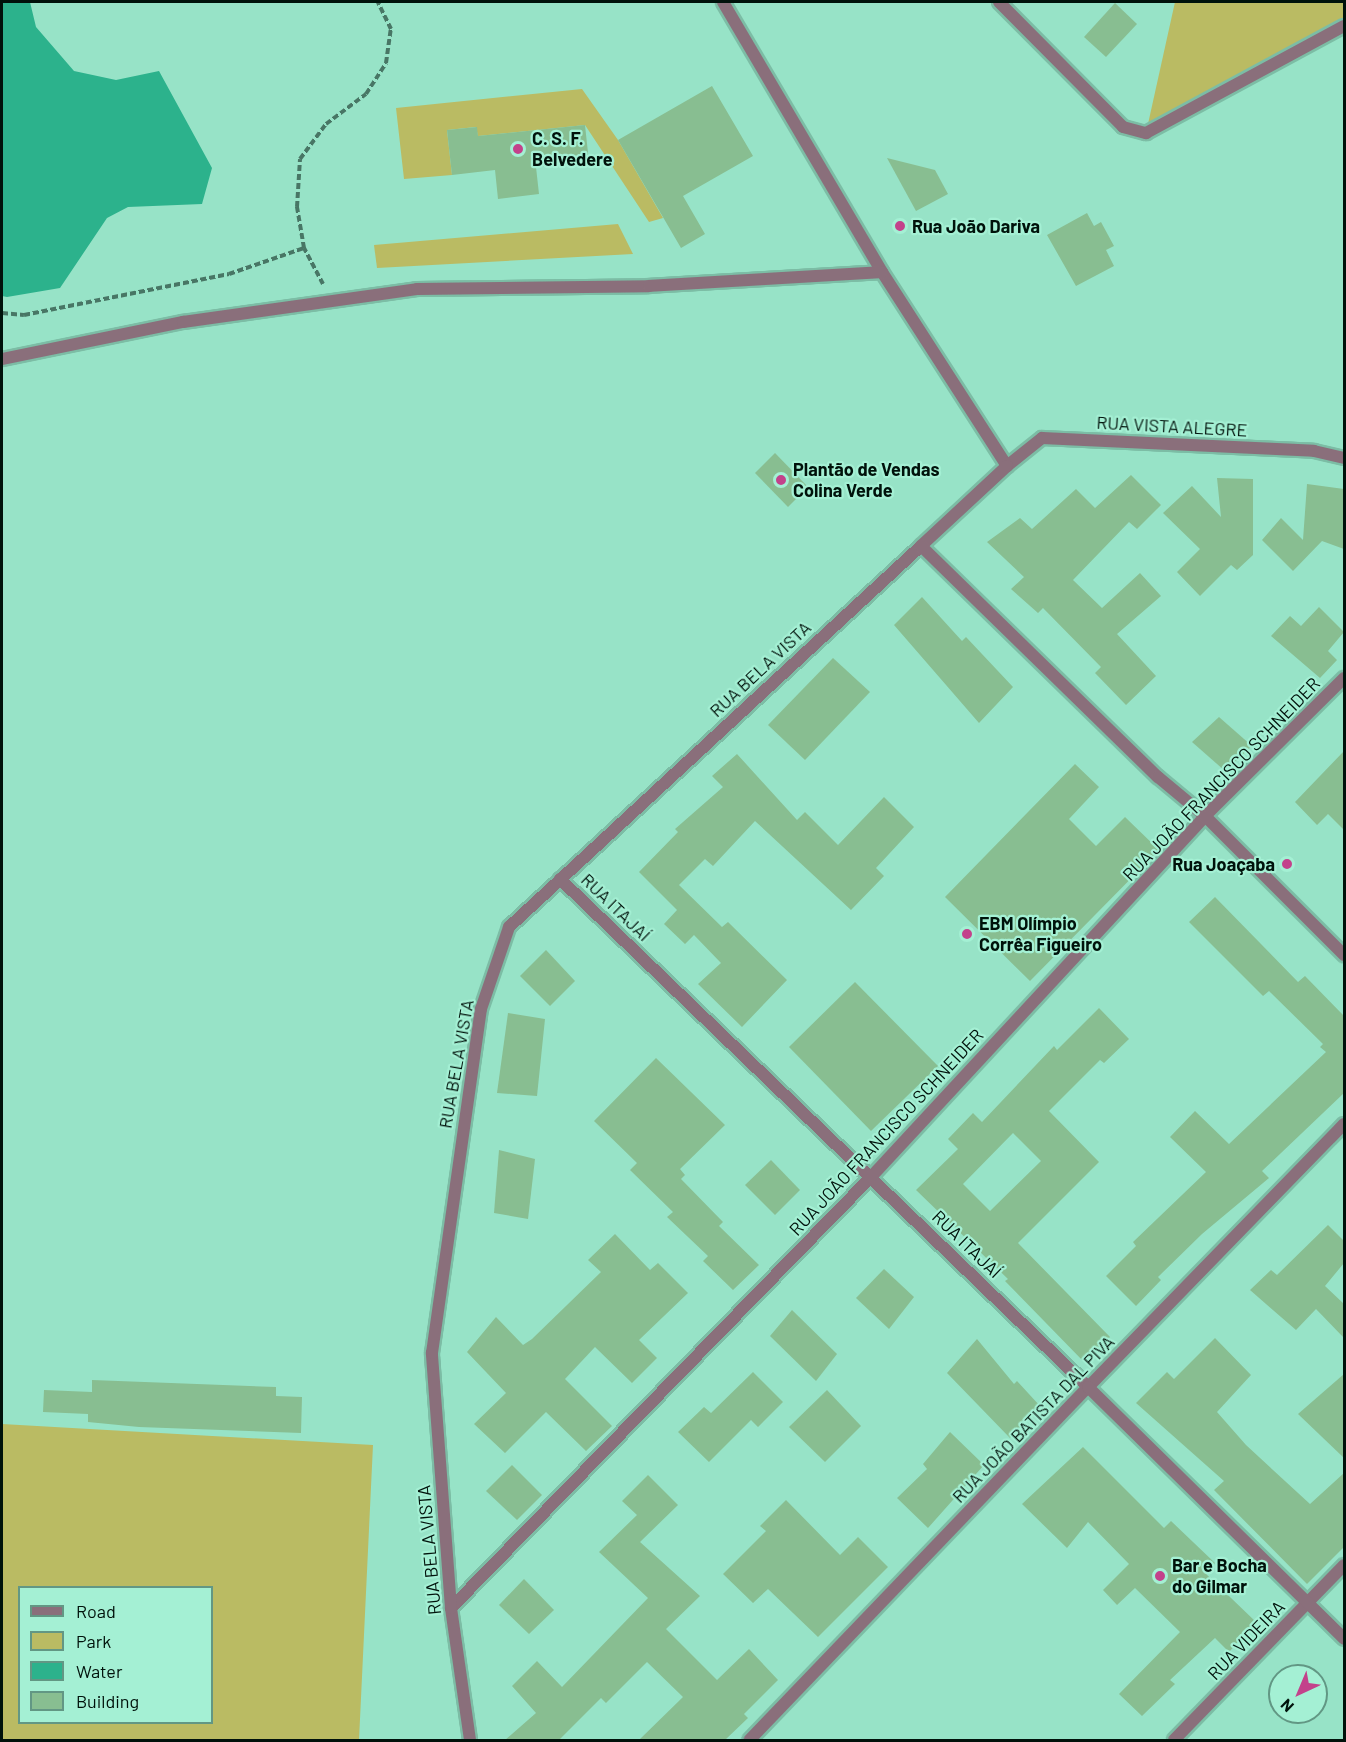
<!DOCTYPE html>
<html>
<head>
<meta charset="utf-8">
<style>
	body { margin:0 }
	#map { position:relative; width:1346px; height:1742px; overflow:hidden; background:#97e3c7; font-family:Barlow,sans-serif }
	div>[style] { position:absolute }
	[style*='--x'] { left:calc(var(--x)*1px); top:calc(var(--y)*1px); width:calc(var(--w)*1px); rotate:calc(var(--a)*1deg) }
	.green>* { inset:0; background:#babb63 }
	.water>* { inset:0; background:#2cb28c }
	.building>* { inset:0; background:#88be91 }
	.path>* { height:4px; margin-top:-2px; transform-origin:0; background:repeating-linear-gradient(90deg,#487665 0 6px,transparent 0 9px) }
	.roads { filter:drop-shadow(2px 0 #7cbda5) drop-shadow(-2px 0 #7cbda5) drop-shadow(0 2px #7cbda5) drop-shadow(0 -2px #7cbda5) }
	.minor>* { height:12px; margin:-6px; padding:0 6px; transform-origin:6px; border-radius:6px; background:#8a6f7b }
	.tertiary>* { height:12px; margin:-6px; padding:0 6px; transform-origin:6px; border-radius:6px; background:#8a6f7b }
	.dots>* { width:16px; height:16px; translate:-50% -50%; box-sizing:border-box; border:3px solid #a4f0d4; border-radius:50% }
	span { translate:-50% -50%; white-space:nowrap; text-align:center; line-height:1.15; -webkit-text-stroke:4.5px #a4f0d4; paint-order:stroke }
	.poi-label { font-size:18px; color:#00120b; font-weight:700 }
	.left { translate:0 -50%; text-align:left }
	.right { translate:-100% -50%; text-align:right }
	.street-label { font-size:18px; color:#00120b }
	.frame { position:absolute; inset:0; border:3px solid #00120b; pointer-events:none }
	.legend { position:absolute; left:18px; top:1586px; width:195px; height:138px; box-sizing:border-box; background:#a4f0d4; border:2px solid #629784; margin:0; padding:8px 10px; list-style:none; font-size:18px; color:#00120b }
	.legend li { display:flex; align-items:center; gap:12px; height:30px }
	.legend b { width:30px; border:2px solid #629784 }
	.north { position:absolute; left:1268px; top:1664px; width:60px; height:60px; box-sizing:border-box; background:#a4f0d4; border:2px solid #629784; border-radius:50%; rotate:224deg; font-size:16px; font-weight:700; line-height:24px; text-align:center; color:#00120b }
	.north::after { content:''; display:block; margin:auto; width:21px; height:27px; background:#c3428b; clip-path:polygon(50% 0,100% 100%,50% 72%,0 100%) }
</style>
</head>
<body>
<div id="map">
	<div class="green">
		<i style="clip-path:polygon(1175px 2px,1344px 2px,1344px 26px,1146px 133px)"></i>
		<i style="clip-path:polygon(582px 89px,618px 140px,663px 218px,649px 222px,585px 125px,478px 136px,476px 127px,447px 130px,452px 175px,404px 179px,396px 108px)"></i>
		<i style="clip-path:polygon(618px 224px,633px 254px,377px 268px,374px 245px)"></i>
		<i style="clip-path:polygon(evenodd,2px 1424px,373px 1445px,359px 1740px,2px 1740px,2px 1424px,20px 1588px,212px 1588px,212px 1722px,20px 1722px,20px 1588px)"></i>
	</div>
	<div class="water">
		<i style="clip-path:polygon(2px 2px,30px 2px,36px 27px,74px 71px,116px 80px,159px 71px,212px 168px,202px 204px,128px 207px,107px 218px,60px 288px,7px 297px,2px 296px)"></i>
	</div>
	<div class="building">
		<i style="clip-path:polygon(1115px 3px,1137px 24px,1106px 57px,1084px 37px)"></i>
		<i style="clip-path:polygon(712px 86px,753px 156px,683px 196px,705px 234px,681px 248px,618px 140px)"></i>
		<i style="clip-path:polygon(585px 125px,589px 162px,536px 167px,539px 194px,498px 199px,495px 170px,452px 175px,447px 130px,477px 127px,478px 136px)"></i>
		<i style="clip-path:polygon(887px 158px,935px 170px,948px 194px,916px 211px)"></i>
		<i style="clip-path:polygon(1087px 213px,1094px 226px,1101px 222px,1114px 246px,1106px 250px,1114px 266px,1076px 286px,1047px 235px)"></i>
		<i style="clip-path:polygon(775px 453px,808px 487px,788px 507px,755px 473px)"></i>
		<i style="clip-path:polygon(1131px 475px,1161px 505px,1137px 529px,1129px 522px,1073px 580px,1102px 608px,1140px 573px,1161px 596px,1117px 634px,1156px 676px,1126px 705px,1095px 673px,1101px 667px,1043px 608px,1038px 613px,1011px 589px,1024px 577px,987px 542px,1020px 518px,1032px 529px,1076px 489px,1095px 508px)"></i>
		<i style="clip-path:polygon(1217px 478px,1253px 479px,1253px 555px,1237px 570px,1231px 565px,1200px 596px,1177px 572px,1200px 549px,1163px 513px,1192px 486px,1221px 517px)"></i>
		<i style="clip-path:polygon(1307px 484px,1344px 489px,1344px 549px,1322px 541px,1293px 571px,1262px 540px,1281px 518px,1303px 540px)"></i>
		<i style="clip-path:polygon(922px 597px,962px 641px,966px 637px,1013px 687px,979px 723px,894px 625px)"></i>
		<i style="clip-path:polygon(1319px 607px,1344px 632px,1328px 651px,1337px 660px,1320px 678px,1271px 636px,1290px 616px,1301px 626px)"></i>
		<i style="clip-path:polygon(833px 658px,870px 692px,805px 760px,768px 725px)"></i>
		<i style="clip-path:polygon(1219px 717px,1252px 746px,1225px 771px,1192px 742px)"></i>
		<i style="clip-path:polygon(1344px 751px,1344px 830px,1328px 814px,1317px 825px,1295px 802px)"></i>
		<i style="clip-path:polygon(737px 754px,797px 820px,805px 812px,838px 845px,884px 797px,914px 827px,876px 868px,884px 876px,851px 910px,755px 821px,713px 866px,705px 859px,679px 885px,722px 927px,728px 922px,787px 980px,742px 1027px,698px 984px,721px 963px,694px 935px,685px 944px,664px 924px,677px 910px,639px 872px,678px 832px,675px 829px,723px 787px,712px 776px)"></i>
		<i style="clip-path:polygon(1075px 764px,1099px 787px,1069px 819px,1096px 846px,1125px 817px,1159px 850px,1030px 981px,945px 897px)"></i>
		<i style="clip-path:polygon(1215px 897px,1298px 982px,1305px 976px,1344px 1016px,1344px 1093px,1262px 1171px,1269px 1178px,1202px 1234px,1158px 1277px,1161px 1280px,1136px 1306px,1106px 1276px,1136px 1246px,1133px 1242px,1206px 1172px,1170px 1137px,1195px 1111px,1229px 1144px,1326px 1052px,1320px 1047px,1323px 1044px,1269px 991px,1263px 996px,1189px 922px)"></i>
		<i style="clip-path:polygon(546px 950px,575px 981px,550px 1006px,520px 976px)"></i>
		<i style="clip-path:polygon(855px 982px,938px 1066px,871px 1131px,789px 1047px)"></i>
		<i style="clip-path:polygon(evenodd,1099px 1008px,1129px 1039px,1104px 1063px,1100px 1060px,1049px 1111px,1099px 1162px,1018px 1243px,1110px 1337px,1084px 1362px,1005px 1281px,1008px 1279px,916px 1190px,958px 1149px,948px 1139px,973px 1113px,982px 1122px,1054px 1046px,1057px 1050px,1099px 1008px,1013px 1133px,1041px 1161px,990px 1211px,963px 1184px,1013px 1133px)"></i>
		<i style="clip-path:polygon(508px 1013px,545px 1019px,537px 1096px,497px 1093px)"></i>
		<i style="clip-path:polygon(656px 1058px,725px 1125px,680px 1169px,685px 1175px,681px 1179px,723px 1222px,719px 1226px,759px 1265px,733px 1290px,703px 1261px,708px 1256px,667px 1217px,673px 1212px,630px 1170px,637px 1163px,594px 1121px)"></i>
		<i style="clip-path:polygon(499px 1150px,535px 1159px,528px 1219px,494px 1213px)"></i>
		<i style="clip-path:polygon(771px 1160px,800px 1190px,775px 1215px,745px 1185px)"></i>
		<i style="clip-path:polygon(1328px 1225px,1344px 1241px,1344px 1263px,1325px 1286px,1344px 1304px,1344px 1338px,1316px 1309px,1296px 1330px,1250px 1290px,1271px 1270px,1277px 1275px)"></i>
		<i style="clip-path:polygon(615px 1234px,650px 1270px,658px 1263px,688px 1293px,639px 1340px,657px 1358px,632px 1383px,595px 1347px,565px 1379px,612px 1426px,586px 1451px,546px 1412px,505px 1453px,474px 1424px,506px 1393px,467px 1352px,496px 1317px,523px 1345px,532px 1339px,601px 1272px,588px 1260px)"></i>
		<i style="clip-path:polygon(884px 1269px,914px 1297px,889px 1329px,856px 1298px)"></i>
		<i style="clip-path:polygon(792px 1310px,837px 1354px,816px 1381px,770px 1336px)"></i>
		<i style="clip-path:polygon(1215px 1338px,1251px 1375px,1217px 1412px,1246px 1445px,1310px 1504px,1344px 1473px,1344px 1547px,1307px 1584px,1214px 1490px,1224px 1481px,1136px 1403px,1167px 1372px,1174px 1379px)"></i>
		<i style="clip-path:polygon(977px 1339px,1014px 1384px,1017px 1381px,1040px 1406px,1010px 1438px,947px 1373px)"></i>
		<i style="clip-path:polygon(753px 1372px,783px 1402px,758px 1427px,751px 1420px,709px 1462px,678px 1432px,704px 1407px,711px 1413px)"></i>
		<i style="clip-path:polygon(1344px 1374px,1344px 1458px,1298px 1414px)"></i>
		<i style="clip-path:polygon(92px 1380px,276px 1387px,276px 1396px,302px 1397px,301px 1433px,139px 1427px,88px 1422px,88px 1414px,43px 1412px,44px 1390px,92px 1392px)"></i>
		<i style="clip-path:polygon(827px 1390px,861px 1426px,825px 1462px,789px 1427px)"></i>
		<i style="clip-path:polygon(950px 1432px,984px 1465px,928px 1528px,897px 1498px,927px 1469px,923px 1464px)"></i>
		<i style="clip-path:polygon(1083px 1447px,1164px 1528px,1171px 1521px,1215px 1563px,1205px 1573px,1256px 1622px,1229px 1652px,1215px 1638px,1170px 1680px,1175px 1684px,1142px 1716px,1119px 1694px,1180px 1632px,1135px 1588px,1117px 1605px,1103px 1590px,1129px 1564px,1088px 1522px,1067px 1548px,1022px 1504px)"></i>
		<i style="clip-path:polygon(512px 1465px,542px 1495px,517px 1520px,486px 1491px)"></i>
		<i style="clip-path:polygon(648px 1475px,678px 1505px,640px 1542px,700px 1596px,666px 1629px,717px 1680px,749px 1649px,778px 1680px,744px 1714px,748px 1718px,725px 1740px,639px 1740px,683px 1697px,647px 1662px,606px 1703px,601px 1698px,559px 1740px,505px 1740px,536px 1713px,512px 1686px,537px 1661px,562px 1687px,648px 1598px,599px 1552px,637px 1515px,622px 1501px)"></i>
		<i style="clip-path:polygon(786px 1500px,840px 1555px,858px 1537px,888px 1567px,818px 1637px,768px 1589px,753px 1603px,723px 1574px,766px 1531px,760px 1526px)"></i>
		<i style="clip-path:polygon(524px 1579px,554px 1610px,529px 1634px,499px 1605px)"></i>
	</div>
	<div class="path">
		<i style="--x:323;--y:284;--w:41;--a:-117.8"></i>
		<i style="--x:304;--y:248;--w:42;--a:-99.7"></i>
		<i style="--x:297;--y:207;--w:48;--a:-86.4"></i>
		<i style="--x:300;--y:159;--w:44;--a:-53.4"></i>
		<i style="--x:326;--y:124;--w:50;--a:-36.9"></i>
		<i style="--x:366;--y:94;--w:37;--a:-57"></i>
		<i style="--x:386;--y:63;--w:34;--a:-82"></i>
		<i style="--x:391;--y:29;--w:30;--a:-116"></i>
		<i style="--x:2;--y:313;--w:22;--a:5"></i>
		<i style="--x:24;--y:315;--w:209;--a:-11.3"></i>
		<i style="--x:229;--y:274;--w:79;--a:-19.1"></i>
	</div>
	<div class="roads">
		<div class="minor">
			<i style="--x:999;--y:2;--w:176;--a:45.2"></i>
			<i style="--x:1123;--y:127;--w:24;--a:15"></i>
			<i style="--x:1146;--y:133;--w:225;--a:-28.4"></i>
			<i style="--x:1007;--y:466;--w:45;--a:-38.7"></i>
			<i style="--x:1042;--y:438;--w:272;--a:2.7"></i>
			<i style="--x:1314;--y:451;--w:31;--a:13"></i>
			<i style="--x:560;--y:879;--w:733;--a:43.89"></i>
			<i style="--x:1088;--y:1387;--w:489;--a:133.8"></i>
			<i style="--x:451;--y:1608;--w:603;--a:-45.74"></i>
			<i style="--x:872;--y:1176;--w:490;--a:-47.2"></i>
			<i style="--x:1205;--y:816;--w:196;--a:-44.8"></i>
			<i style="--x:470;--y:1740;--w:133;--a:-98.2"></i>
			<i style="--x:451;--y:1608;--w:256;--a:-94.3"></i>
			<i style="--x:432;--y:1353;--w:347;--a:-81.9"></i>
			<i style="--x:481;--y:1009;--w:87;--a:-71.1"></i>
			<i style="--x:509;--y:927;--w:561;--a:-42.76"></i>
			<i style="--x:1174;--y:1740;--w:244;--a:-45.8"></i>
		</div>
		<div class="tertiary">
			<i style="--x:723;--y:2;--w:313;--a:59.5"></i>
			<i style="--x:882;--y:272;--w:231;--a:57.2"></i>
			<i style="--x:1007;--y:466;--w:117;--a:137.1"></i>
			<i style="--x:921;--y:546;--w:331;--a:44.3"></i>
			<i style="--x:1158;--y:777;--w:61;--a:39.7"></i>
			<i style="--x:1205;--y:816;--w:197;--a:45"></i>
			<i style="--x:2;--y:359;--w:185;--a:-11.6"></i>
			<i style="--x:183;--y:322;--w:236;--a:-8"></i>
			<i style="--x:417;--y:289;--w:232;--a:-0.7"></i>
			<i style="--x:649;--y:286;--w:233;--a:-3.4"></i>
			<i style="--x:1344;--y:1124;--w:367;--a:134.2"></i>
			<i style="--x:1088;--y:1387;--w:359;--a:44.5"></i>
		</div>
	</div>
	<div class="dots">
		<i style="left:518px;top:149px;background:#c3428b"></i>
		<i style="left:900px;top:226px;background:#c3428b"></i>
		<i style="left:781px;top:480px;background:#c3428b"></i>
		<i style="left:1287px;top:864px;background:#c3428b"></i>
		<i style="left:967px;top:934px;background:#c3428b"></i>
		<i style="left:1160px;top:1576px;background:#c3428b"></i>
	</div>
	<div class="poi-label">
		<span class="left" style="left:532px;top:149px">C. S. F.<br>Belvedere</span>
		<span class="left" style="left:912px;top:226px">Rua João Dariva</span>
		<span class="left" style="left:793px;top:480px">Plantão de Vendas<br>Colina Verde</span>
		<span class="right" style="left:1275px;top:864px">Rua Joaçaba</span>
		<span class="left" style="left:979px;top:934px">EBM Olímpio<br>Corrêa Figueiro</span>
		<span class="left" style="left:1172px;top:1576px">Bar e Bocha<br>do Gilmar</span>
	</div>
	<div class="street-label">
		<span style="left:1172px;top:426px;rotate:3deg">RUA VISTA ALEGRE</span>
		<span style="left:760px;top:669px;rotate:-43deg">RUA BELA VISTA</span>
		<span style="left:1221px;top:779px;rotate:-46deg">RUA JOÃO FRANCISCO SCHNEIDER</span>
		<span style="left:616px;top:907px;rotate:44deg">RUA ITAJAÍ</span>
		<span style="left:456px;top:1064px;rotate:-80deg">RUA BELA VISTA</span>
		<span style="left:886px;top:1132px;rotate:-47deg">RUA JOÃO FRANCISCO SCHNEIDER</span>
		<span style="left:967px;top:1244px;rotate:44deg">RUA ITAJAÍ</span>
		<span style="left:1033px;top:1419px;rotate:-46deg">RUA JOÃO BATISTA DAL PIVA</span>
		<span style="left:429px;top:1550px;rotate:-95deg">RUA BELA VISTA</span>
		<span style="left:1246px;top:1640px;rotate:-46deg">RUA VIDEIRA</span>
	</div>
	<div class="frame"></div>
	<ul class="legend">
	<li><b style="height:8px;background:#8a6f7b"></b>Road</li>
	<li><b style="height:16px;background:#babb63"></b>Park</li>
	<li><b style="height:16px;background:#2cb28c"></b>Water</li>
	<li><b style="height:16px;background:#88be91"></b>Building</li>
	</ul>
	<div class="north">N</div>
</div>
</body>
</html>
